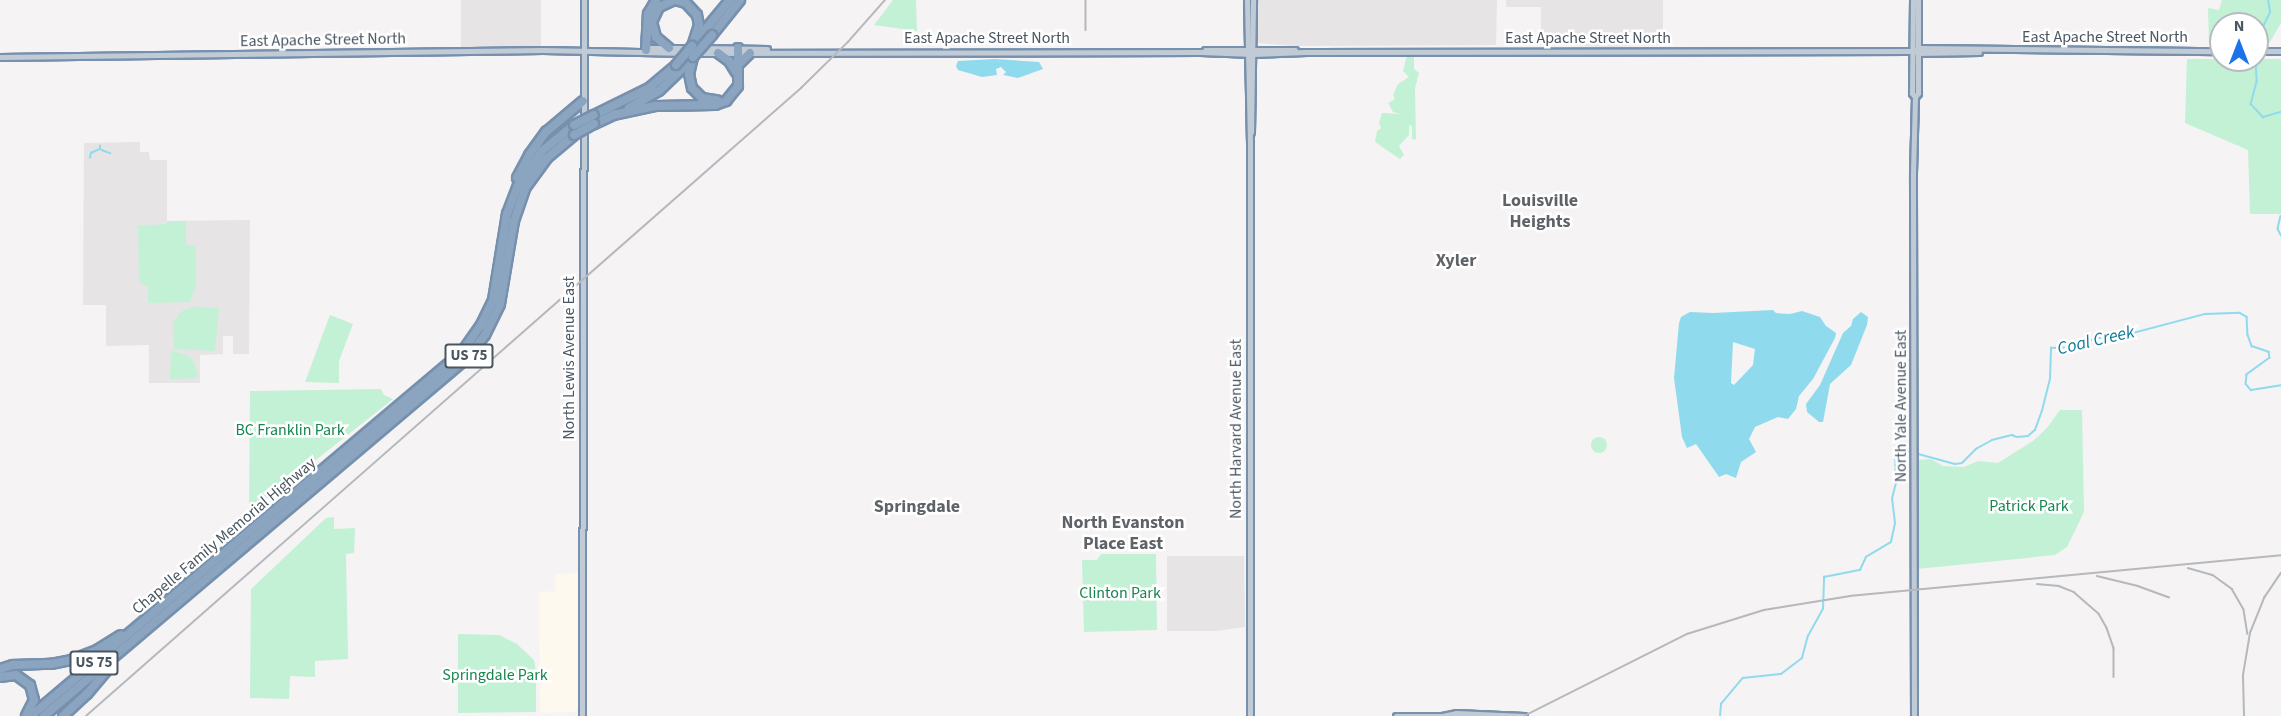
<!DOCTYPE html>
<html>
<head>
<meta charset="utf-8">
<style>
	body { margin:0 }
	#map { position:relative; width:2281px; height:716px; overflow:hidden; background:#f5f3f3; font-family:"Source Sans 3",sans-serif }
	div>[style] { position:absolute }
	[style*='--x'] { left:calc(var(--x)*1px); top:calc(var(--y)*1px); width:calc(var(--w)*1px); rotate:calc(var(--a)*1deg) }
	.commercial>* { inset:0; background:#fdf9ef }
	.education>* { inset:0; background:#e6e4e5 }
	.green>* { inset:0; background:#c3f1d5 }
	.round { border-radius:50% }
	.water>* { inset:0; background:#90daee }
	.stream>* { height:1.5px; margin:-0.75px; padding:0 0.75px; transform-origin:0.75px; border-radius:0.75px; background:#90daee }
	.roads { filter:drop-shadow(2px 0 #7690ad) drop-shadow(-2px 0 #7690ad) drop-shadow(0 2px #7690ad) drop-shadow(0 -2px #7690ad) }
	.secondary>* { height:5px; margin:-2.5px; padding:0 2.5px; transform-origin:2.5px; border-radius:2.5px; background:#c1cbd6 }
	.motorway>* { height:8px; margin:-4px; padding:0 4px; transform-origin:4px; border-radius:4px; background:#8ba5c1 }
	.rail>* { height:1.5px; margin:-0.75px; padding:0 0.75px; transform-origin:0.75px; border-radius:0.75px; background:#b5b8bd }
	.bridges { filter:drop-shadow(2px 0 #7690ad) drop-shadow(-2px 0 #7690ad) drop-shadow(0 2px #7690ad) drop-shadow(0 -2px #7690ad) }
	.motorway-bridge>* { height:8px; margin:-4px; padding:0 4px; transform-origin:4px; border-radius:4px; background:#8ba5c1 }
	span { translate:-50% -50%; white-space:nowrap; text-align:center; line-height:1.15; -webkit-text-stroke:5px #fff; paint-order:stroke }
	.shield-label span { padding:2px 4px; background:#fff; border:2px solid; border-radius:4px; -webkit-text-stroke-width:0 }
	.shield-label { font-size:15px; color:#4a5661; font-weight:700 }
	.street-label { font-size:16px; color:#4a5661 }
	.park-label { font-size:16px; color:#17864f }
	.neighbourhood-label { font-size:18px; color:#5f6368; font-weight:700 }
	.water-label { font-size:18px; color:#0c7c9b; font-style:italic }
	.north { position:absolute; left:2209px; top:12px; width:60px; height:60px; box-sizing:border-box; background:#fff; border:2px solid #b7bbc0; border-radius:50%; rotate:0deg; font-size:16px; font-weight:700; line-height:24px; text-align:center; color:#4a5661 }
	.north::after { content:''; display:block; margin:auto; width:21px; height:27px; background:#1a73e8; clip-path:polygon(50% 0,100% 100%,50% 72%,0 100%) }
</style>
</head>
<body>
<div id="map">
	<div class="commercial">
		<i style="clip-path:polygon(579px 573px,578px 709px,574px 712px,540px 713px,539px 592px,555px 591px,555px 574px)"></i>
	</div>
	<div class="education">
		<i style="clip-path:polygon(461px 0,541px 0,541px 46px,461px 47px)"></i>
		<i style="clip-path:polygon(1256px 0,1497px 0,1496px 45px,1294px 46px,1259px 43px,1256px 41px)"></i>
		<i style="clip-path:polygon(1506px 0,1663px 0,1663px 42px,1660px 45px,1610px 47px,1541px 45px,1541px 7px,1506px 7px)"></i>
		<i style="clip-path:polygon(140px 142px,140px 152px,149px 152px,150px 160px,167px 160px,167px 221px,250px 220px,249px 354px,233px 354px,233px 336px,223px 336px,223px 354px,200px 355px,200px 383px,149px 383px,149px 345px,106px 346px,106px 305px,83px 305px,84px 143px)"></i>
		<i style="clip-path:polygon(1167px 556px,1244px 556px,1245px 627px,1216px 631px,1167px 631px)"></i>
	</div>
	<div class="green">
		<i style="clip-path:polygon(893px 0,916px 0,917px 31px,874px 25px)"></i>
		<i style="clip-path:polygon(2222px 0,2281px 0,2281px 23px,2270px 42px,2257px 42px,2257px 24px,2221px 24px,2221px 43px,2209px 43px,2208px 8px,2219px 10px)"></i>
		<i style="clip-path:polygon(1407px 55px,1414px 55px,1414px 69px,1419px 73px,1415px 88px,1416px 140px,1412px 139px,1412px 126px,1409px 125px,1409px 135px,1399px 146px,1404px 155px,1400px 159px,1375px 142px,1377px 131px,1381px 128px,1379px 123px,1382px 113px,1401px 114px,1393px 112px,1388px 103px,1395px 99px,1393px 95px,1398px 84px,1409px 77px,1403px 71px)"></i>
		<i style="clip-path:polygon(2187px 59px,2281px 59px,2281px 214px,2250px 214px,2248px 150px,2185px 123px)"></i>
		<i style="clip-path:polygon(167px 221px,186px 221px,186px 245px,196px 245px,196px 285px,190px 302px,148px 303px,148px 287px,139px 282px,138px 226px,167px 224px)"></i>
		<i style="clip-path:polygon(193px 307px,219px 308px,215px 351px,174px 349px,173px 323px,182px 311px)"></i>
		<i style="clip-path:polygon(330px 315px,353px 324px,339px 361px,339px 383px,305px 382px)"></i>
		<i style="clip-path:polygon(171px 351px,184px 354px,193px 360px,199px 378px,170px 379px)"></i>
		<i style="clip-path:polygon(381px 389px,384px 395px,393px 399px,249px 513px,250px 391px)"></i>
		<i style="clip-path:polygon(2060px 410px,2082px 410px,2084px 512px,2067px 547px,2055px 555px,1917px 569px,1916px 460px,1931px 459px,1943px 466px,1964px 467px,1978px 461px,1998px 463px,2033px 441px,2047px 428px)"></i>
		<i class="round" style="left:1591px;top:437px;width:16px;height:16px"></i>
		<i style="clip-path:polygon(334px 517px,334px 529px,355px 528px,354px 553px,346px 554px,348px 659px,315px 661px,315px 677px,290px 676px,289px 699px,250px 698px,251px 589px,326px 518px)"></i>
		<i style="clip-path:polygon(1101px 554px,1156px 554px,1157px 630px,1084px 632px,1082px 560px,1097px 560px)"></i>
		<i style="clip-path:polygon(458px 634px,499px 635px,517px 644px,534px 660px,536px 671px,536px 712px,458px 713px)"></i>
	</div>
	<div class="water">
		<i style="clip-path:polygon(995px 59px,1039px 62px,1043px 69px,1018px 78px,1003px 75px,1006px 72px,1001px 67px,996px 69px,997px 75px,982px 77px,958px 70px,956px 66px,958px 61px)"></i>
		<i style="clip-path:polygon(evenodd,1773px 310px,1776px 313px,1790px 314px,1802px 311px,1820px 317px,1826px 326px,1836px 333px,1835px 338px,1813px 379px,1799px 396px,1796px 409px,1788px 419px,1778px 417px,1755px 427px,1749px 439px,1756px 452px,1741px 462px,1736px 478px,1726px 474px,1719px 477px,1696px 444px,1687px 448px,1682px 437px,1674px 378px,1679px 323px,1681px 317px,1690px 312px,1713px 313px,1773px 310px,1733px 342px,1755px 349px,1753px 365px,1734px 385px,1731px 383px,1733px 342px)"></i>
		<i style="clip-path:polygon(1861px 312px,1868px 317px,1867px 325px,1851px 365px,1830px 384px,1823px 422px,1819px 422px,1807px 412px,1806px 404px,1820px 385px,1843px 333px,1851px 326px,1853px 319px)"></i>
	</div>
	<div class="stream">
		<i style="--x:2257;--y:39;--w:30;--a:-64"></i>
		<i style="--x:2270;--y:12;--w:12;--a:-99"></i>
		<i style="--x:2256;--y:60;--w:22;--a:87"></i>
		<i style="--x:2257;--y:82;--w:23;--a:105"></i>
		<i style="--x:2251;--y:104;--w:18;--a:47"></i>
		<i style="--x:2263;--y:117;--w:19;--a:-16"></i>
		<i style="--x:102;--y:150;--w:9;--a:21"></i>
		<i style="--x:90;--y:158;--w:5;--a:-79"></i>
		<i style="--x:91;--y:153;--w:10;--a:-24"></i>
		<i style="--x:100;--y:149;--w:3;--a:-90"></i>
		<i style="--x:2281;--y:216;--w:13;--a:103"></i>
		<i style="--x:2278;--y:229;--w:7;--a:63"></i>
		<i style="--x:1915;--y:453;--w:41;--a:15.4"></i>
		<i style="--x:1955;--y:464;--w:7;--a:-8"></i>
		<i style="--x:1962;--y:463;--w:20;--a:-45"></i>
		<i style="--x:1976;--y:449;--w:18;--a:-29"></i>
		<i style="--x:1992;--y:440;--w:21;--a:-14"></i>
		<i style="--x:2012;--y:435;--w:5;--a:22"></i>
		<i style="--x:2017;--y:437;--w:11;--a:-5"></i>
		<i style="--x:2028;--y:436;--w:9;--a:-41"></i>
		<i style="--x:2035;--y:430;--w:20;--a:-70"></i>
		<i style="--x:2042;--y:411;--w:33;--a:-76"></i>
		<i style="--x:2050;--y:379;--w:31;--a:-88"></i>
		<i style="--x:2051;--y:348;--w:23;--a:-2"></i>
		<i style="--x:2074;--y:347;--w:25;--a:-21"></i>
		<i style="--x:2097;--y:338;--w:17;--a:0"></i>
		<i style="--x:2114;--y:338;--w:94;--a:-14.8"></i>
		<i style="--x:2205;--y:314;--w:35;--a:-2"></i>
		<i style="--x:2240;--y:313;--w:8;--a:30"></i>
		<i style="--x:2247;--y:317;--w:18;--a:87"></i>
		<i style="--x:2248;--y:335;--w:12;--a:70"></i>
		<i style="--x:2252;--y:346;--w:18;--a:19"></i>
		<i style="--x:2269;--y:352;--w:6;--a:81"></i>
		<i style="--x:2270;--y:358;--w:29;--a:144"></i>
		<i style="--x:2247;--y:375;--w:9;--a:96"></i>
		<i style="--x:2246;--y:384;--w:8;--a:50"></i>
		<i style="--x:2251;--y:390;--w:30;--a:-9"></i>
		<i style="--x:1720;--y:716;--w:12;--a:-85"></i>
		<i style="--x:1721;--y:704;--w:34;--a:-50"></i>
		<i style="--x:1743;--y:678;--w:38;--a:-6"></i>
		<i style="--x:1781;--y:674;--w:26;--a:-37"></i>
		<i style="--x:1802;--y:658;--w:23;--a:-75"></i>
		<i style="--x:1808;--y:636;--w:31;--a:-61"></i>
		<i style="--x:1823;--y:609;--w:32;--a:-88"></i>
		<i style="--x:1824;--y:577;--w:37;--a:-11"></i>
		<i style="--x:1860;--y:570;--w:14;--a:-65"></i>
		<i style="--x:1866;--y:557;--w:29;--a:-31"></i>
		<i style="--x:1891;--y:542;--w:19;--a:-78"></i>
		<i style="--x:1895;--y:523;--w:24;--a:-97"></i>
		<i style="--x:1892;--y:499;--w:16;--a:-76"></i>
		<i style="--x:1896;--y:483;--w:27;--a:-92"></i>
		<i style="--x:1895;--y:456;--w:11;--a:-34"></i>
		<i style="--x:1904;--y:450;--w:6;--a:18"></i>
	</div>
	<div class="roads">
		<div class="secondary">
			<i style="--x:1247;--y:0;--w:142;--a:88.8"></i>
			<i style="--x:1250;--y:142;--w:574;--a:90"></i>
			<i style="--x:1913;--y:0;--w:93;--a:90.6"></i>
			<i style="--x:1912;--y:93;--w:5;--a:53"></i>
			<i style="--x:701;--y:48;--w:66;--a:0.9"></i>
			<i style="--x:646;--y:50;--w:5;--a:-22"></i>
			<i style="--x:651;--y:48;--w:41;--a:0"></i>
			<i style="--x:1205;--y:50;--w:90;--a:0"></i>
			<i style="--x:2257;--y:51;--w:24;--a:0"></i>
			<i style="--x:697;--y:53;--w:503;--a:-0.11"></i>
			<i style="--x:1200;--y:52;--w:53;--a:2.2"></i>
			<i style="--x:1253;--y:54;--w:53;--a:-2.2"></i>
			<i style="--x:1306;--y:52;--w:607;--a:-0.09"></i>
			<i style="--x:1913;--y:51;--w:6;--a:-31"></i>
			<i style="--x:1918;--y:48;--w:303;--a:0.6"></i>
			<i style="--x:1917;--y:53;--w:62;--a:-0.9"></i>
			<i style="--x:0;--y:57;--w:543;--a:-0.74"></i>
			<i style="--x:543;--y:50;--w:145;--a:1.2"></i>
			<i style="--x:1251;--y:132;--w:132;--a:-89.1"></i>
			<i style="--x:582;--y:716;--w:716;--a:-89.84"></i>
			<i style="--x:1396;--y:716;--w:47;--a:0"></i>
			<i style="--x:1442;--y:716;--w:14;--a:-12"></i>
			<i style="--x:1456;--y:713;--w:68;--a:2.5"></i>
			<i style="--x:1914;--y:716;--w:543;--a:-90.11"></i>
			<i style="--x:1913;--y:173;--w:76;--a:-88.5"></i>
			<i style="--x:1915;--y:97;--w:5;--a:-53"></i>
			<i style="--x:1918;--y:93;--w:93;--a:-90"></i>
		</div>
		<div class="motorway">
			<i style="--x:675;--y:0;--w:11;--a:15"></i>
			<i style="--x:686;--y:3;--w:16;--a:47"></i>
			<i style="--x:697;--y:15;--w:10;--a:79"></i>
			<i style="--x:699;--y:25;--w:22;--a:108"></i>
			<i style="--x:712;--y:35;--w:45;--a:-51.3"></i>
			<i style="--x:695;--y:42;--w:55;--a:-50.2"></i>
			<i style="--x:669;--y:48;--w:17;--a:-140"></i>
			<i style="--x:656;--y:37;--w:16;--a:-105"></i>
			<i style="--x:652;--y:22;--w:17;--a:-65"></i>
			<i style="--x:659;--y:7;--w:17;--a:-25"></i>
			<i style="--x:646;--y:50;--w:36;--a:-87"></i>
			<i style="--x:648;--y:14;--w:16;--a:-60"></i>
			<i style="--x:718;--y:53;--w:14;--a:36"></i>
			<i style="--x:729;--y:61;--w:13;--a:58"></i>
			<i style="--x:693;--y:57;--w:17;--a:103"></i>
			<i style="--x:689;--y:74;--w:14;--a:78"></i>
			<i style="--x:692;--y:88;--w:14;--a:45"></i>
			<i style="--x:702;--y:98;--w:15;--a:8"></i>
			<i style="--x:740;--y:63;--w:14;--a:-45"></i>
			<i style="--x:629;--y:108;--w:34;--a:-30"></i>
			<i style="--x:659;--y:91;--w:43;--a:-44.1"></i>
			<i style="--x:594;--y:115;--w:61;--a:-26.1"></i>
			<i style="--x:649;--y:88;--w:35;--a:-40"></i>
			<i style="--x:613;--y:115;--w:43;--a:-12.1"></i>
			<i style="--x:655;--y:106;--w:60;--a:-1"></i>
			<i style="--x:715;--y:105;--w:12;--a:-20"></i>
			<i style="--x:726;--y:101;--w:19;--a:-51"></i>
			<i style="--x:738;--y:86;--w:38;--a:-90"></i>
			<i style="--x:594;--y:124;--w:23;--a:-25"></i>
			<i style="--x:517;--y:178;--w:26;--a:-62"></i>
			<i style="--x:529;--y:155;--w:29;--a:-54"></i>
			<i style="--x:546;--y:132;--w:48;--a:-40"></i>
			<i style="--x:0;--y:669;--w:14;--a:-17"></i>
			<i style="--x:13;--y:665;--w:38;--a:-2"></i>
			<i style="--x:51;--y:664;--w:20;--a:-11"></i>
			<i style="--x:71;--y:660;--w:28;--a:-21"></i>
			<i style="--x:97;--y:650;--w:28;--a:-32"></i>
			<i style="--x:0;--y:677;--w:16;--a:-7"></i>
			<i style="--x:16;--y:675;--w:17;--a:36"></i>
			<i style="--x:30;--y:685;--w:16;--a:75"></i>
			<i style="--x:34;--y:700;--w:18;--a:117"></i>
			<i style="--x:31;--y:716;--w:564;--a:-40.18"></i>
			<i style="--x:462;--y:352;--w:33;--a:-55"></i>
			<i style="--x:481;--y:325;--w:28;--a:-64"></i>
			<i style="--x:493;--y:300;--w:87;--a:-80.8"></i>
			<i style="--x:507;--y:214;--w:30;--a:-69"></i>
			<i style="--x:518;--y:186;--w:42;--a:-55.6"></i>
			<i style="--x:542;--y:151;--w:41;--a:-39.1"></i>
			<i style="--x:44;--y:716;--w:554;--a:-40.24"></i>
			<i style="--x:467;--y:358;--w:29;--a:-52"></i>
			<i style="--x:485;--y:335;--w:34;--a:-64"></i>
			<i style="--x:500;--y:304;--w:84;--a:-80.4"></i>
			<i style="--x:514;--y:221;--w:36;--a:-71"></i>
			<i style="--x:526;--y:187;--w:36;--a:-54"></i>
			<i style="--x:547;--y:158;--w:35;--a:-40"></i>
			<i style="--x:63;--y:716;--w:33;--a:-43"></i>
			<i style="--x:87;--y:694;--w:38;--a:-50"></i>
		</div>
	</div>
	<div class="rail">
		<i style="--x:1086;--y:0;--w:30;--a:90"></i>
		<i style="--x:2188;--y:568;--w:26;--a:16"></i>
		<i style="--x:2213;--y:575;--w:24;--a:36"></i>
		<i style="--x:2232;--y:589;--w:24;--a:60"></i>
		<i style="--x:2244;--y:610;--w:24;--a:81"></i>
		<i style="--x:2097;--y:576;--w:42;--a:13.7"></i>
		<i style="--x:2138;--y:586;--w:33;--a:20"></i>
		<i style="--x:2037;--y:584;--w:22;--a:5"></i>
		<i style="--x:2059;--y:586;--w:16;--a:22"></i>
		<i style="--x:2074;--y:592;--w:33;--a:41"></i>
		<i style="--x:2099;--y:614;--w:16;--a:60"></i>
		<i style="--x:2107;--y:628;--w:21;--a:71"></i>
		<i style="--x:2114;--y:648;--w:29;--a:90"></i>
		<i style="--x:86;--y:716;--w:952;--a:-41.29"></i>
		<i style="--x:801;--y:88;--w:66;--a:-44.4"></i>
		<i style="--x:848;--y:42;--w:56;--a:-48.6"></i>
		<i style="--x:1524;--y:716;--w:182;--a:-26.7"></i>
		<i style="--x:1687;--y:634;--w:81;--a:-17.3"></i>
		<i style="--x:1764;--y:610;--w:87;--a:-9.2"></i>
		<i style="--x:1850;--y:596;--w:433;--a:-5.4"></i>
		<i style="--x:2244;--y:716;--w:41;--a:-91.4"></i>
		<i style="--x:2243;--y:675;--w:43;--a:-80.5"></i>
		<i style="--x:2250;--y:633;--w:38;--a:-68"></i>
		<i style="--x:2264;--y:598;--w:30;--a:-56"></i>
	</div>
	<div class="bridges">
		<div class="motorway-bridge">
			<i style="--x:693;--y:57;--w:29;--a:-49"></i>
			<i style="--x:676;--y:65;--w:25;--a:-50"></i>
			<i style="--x:574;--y:125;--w:22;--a:-27"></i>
			<i style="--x:574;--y:135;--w:23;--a:-29"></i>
		</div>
	</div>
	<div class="shield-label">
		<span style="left:469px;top:356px">US 75</span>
		<span style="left:94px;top:663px">US 75</span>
	</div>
	<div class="street-label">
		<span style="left:2105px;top:37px">East Apache Street North</span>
		<span style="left:987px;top:38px">East Apache Street North</span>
		<span style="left:1588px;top:38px">East Apache Street North</span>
		<span style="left:323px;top:40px;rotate:-1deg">East Apache Street North</span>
		<span style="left:569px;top:358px;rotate:-90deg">North Lewis Avenue East</span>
		<span style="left:1901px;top:406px;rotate:-90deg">North Yale Avenue East</span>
		<span style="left:1236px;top:429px;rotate:-90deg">North Harvard Avenue East</span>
		<span style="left:224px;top:536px;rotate:-40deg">Chapelle Family Memorial Highway</span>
	</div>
	<div class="park-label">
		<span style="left:290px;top:430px">BC Franklin Park</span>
		<span style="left:2029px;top:506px">Patrick Park</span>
		<span style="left:1120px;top:593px">Clinton Park</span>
		<span style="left:495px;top:675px">Springdale Park</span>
	</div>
	<div class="neighbourhood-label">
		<span style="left:1540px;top:212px">Louisville<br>Heights</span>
		<span style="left:1456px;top:261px">Xyler</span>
		<span style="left:917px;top:507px">Springdale</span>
		<span style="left:1123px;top:534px">North Evanston<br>Place East</span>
	</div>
	<div class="water-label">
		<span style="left:2096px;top:341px;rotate:-13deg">Coal Creek</span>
	</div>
	<div class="north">N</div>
</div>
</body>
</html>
